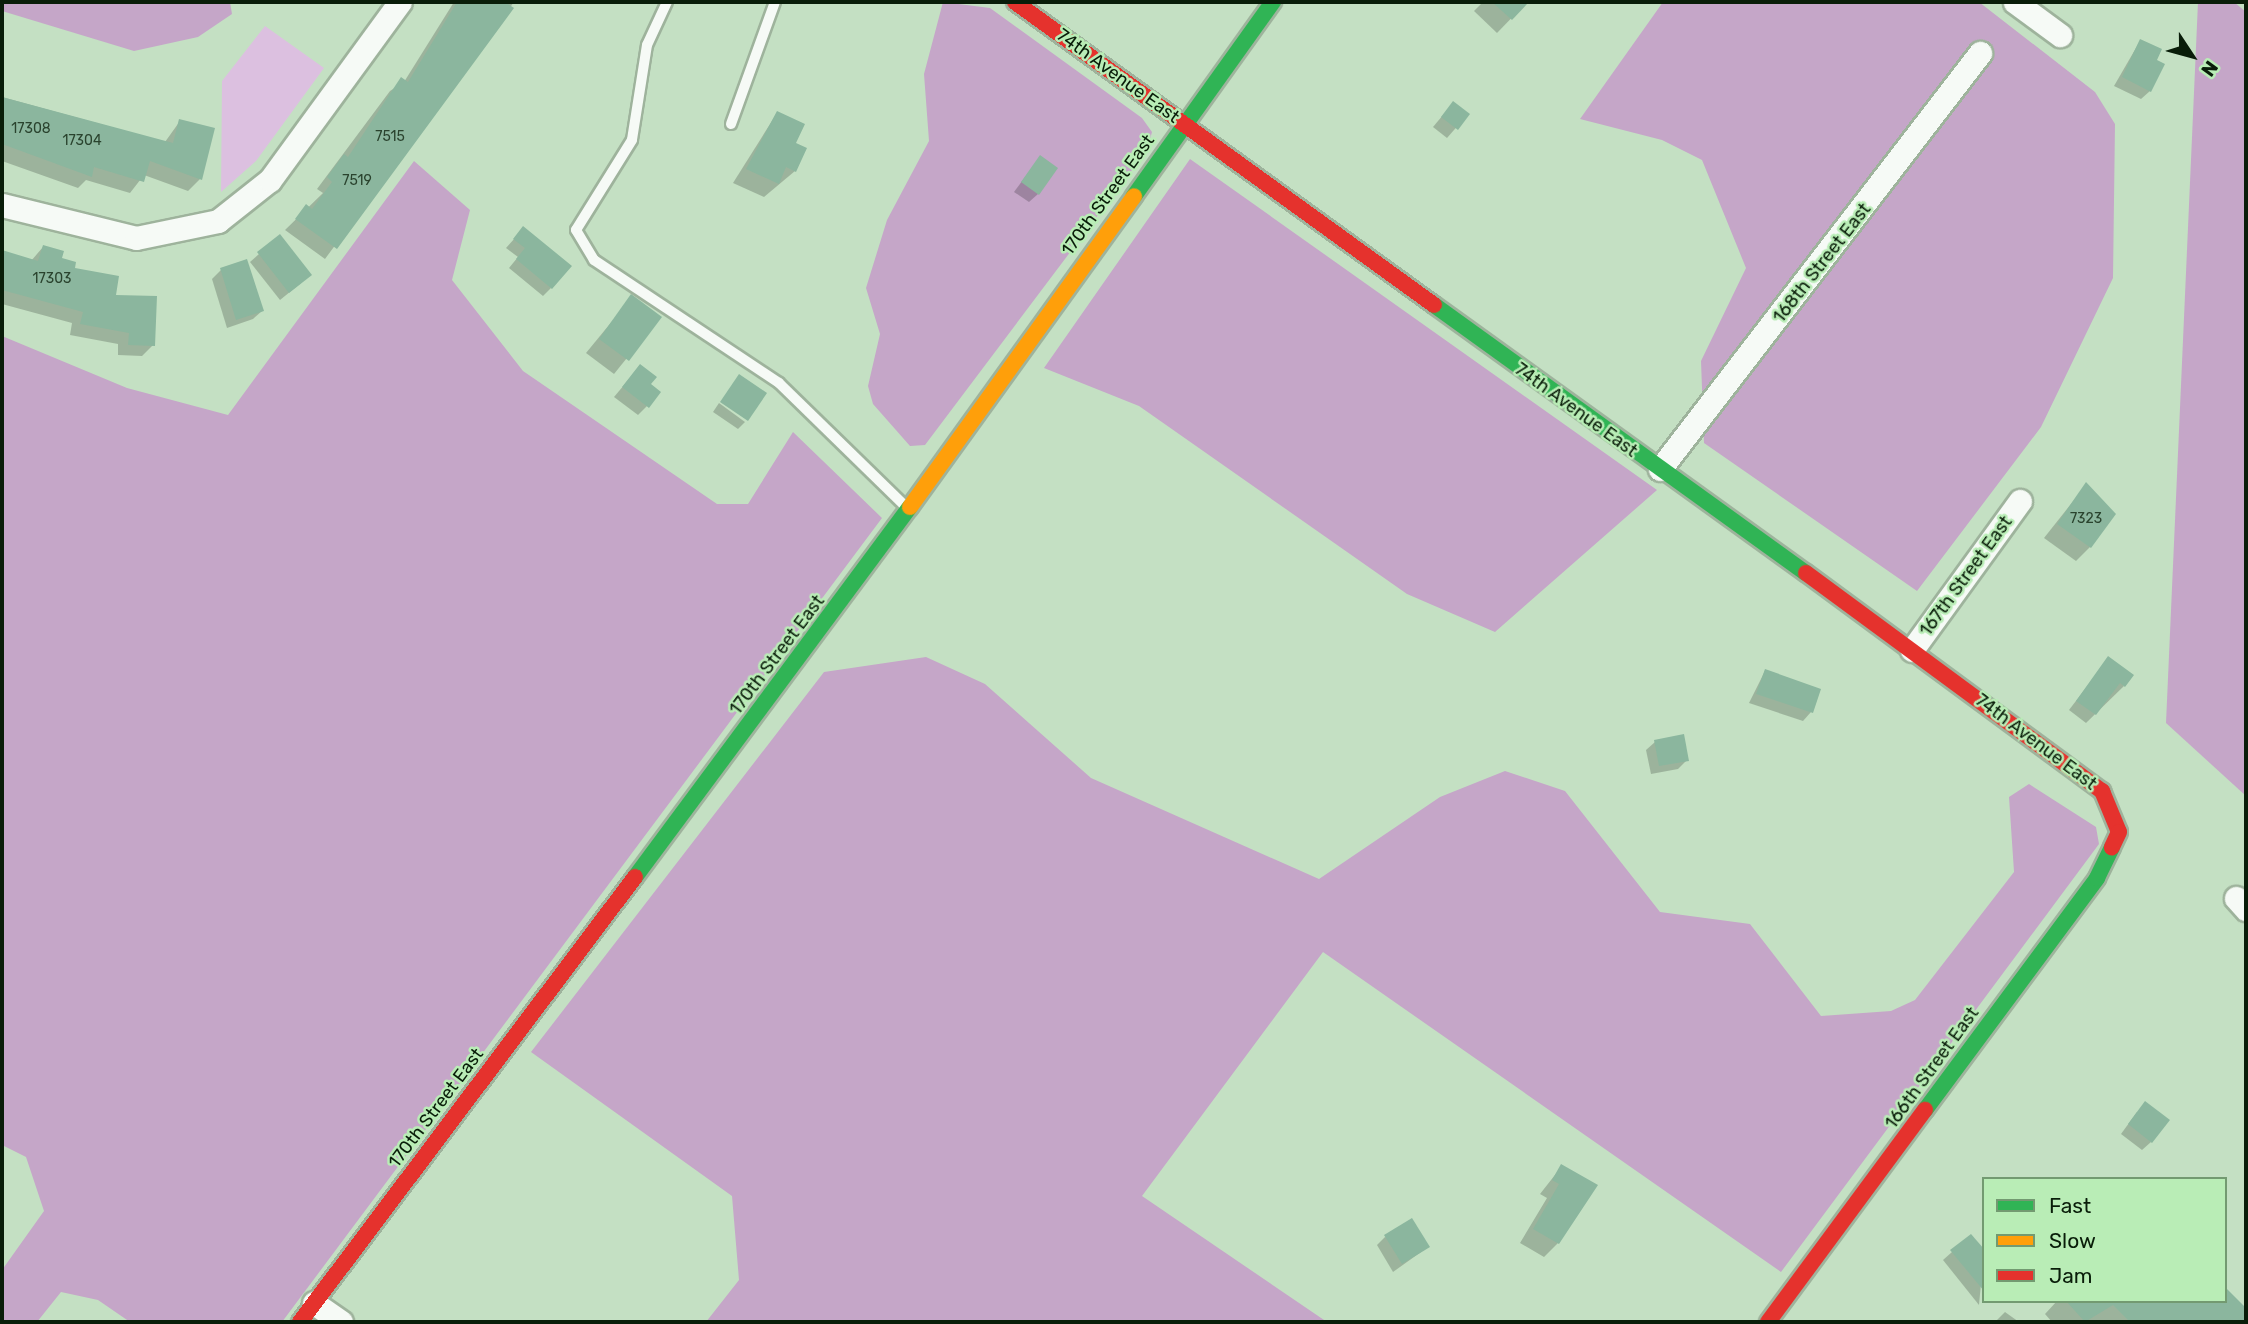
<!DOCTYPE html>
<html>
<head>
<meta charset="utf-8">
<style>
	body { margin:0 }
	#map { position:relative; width:2248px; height:1324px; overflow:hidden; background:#c4e0c3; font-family:Rubik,sans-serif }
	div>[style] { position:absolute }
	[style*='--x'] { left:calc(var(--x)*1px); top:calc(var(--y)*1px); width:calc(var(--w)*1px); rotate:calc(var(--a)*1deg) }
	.green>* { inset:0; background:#dcc0e0 }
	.forest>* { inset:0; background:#c5a6c8 }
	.shadow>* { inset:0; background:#0003 }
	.building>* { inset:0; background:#8bb69e }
	.roads { filter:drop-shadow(2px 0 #9eb39c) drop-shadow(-2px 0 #9eb39c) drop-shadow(0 2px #9eb39c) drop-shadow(0 -2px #9eb39c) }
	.lane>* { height:10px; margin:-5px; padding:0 5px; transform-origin:5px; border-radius:5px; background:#f6faf6 }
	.street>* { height:23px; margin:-11.5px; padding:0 11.5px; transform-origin:11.5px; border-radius:11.5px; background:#f6faf6 }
	.fast>* { height:16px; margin:-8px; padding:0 8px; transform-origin:8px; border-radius:8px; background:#30b455 }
	.slow>* { height:16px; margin:-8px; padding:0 8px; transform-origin:8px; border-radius:8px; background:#ff9f0a }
	.jam>* { height:16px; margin:-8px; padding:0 8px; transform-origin:8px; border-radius:8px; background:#e5322d }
	span { translate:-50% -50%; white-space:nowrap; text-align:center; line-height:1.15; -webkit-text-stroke:5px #b9edb6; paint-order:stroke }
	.number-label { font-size:14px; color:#2a432e }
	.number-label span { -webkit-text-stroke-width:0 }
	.street-label { font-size:18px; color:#091d09 }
	.frame { position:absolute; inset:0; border:4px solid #091d09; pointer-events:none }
	.legend { position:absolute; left:1982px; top:1177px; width:245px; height:126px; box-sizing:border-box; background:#b9edb6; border:2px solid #739a71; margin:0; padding:9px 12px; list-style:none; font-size:21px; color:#091d09 }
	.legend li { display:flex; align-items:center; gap:14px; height:35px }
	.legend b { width:35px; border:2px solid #739a71 }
	.north { position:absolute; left:2157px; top:21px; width:70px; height:70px; -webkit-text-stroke:5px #b9edb6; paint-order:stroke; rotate:126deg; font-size:19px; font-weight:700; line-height:28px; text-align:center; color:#091d09 }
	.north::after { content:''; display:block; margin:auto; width:24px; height:32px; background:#091d09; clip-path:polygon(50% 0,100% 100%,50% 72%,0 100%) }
</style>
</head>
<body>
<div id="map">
	<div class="green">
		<i style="clip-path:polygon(265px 26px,324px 68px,256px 161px,221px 192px,222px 81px)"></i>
	</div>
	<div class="forest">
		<i style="clip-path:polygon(2px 2px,230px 2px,232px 14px,198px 37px,134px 51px,2px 11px)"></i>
		<i style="clip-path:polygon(943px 2px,990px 8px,1142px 118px,1152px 132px,1147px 150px,925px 445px,910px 446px,873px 404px,868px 386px,880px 334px,866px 288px,887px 220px,929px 141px,924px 74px)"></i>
		<i style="clip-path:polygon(1663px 2px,1979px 2px,2095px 92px,2115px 124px,2113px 278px,2041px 427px,1917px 591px,1704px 443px,1701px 361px,1746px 268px,1702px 160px,1662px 140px,1580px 119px)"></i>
		<i style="clip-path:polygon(2198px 2px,2234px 2px,2246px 12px,2246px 796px,2166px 723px)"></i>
		<i style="clip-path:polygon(1190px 159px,1657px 490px,1495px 632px,1407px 594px,1139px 406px,1044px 368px)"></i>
		<i style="clip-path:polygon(414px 161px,470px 210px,452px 280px,523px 371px,717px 504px,748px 504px,793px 432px,882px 518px,282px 1322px,130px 1322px,98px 1300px,61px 1292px,37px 1322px,2px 1322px,2px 1270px,44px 1211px,26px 1157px,2px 1145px,2px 336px,127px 388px,228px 415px)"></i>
		<i style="clip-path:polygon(926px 657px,985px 684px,1091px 778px,1319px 879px,1440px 797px,1505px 771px,1565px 791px,1660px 912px,1750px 924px,1821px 1016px,1891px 1011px,1915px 1000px,2014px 872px,2009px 797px,2029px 784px,2096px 827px,2099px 844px,1781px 1272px,1323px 952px,1142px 1196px,1327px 1322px,706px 1322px,739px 1280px,732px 1196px,531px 1052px,824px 672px)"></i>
	</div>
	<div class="shadow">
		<i style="clip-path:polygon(454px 2px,514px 2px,325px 259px,285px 230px,323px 193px,317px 189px,390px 91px,404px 82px)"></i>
		<i style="clip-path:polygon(1483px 2px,1527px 2px,1497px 33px,1474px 11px)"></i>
		<i style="clip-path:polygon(2140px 41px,2155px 61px,2150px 91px,2141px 99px,2114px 86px)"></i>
		<i style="clip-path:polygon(2px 97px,165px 142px,180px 121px,200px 179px,188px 191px,144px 175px,130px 193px,86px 180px,78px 188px,2px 161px)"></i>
		<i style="clip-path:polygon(1453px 103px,1468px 114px,1447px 138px,1433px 127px)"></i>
		<i style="clip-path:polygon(777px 113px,794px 144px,795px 171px,764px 197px,733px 183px)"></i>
		<i style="clip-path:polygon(1040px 157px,1038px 194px,1029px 202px,1014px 192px)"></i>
		<i style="clip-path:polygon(523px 229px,551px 288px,543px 296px,509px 268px,518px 257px,506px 248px)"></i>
		<i style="clip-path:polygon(43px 247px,113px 296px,153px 345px,142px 356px,118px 355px,118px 344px,70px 335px,72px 323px,2px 304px,2px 251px,31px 261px)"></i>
		<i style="clip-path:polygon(259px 254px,301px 283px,280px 300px,250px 262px)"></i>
		<i style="clip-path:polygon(221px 270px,262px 311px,253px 319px,227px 328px,212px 279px)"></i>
		<i style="clip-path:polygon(632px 297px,660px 317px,614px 374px,586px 353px)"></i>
		<i style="clip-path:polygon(640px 366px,647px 406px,638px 415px,614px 397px)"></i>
		<i style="clip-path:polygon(719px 403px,745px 422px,738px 429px,713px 412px)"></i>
		<i style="clip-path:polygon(2086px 485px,2090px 547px,2076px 561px,2044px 538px)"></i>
		<i style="clip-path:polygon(2108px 659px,2124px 686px,2086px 723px,2069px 710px)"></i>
		<i style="clip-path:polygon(1765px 671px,1811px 712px,1803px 721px,1749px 703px)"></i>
		<i style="clip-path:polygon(1655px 742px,1687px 760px,1678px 769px,1651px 774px,1646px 750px)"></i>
		<i style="clip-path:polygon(2137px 1112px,2151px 1142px,2142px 1150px,2121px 1134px)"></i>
		<i style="clip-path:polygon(1562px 1166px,1558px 1243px,1544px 1257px,1520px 1243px,1547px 1198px,1540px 1194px)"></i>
		<i style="clip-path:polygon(1385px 1237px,1428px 1247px,1393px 1272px,1377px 1245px)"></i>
		<i style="clip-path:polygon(1952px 1252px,1984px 1252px,1979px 1305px,1943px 1260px)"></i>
		<i style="clip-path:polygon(2225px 1290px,2246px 1311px,2246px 1322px,2052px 1322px,2045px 1314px,2057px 1301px,2225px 1301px)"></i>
		<i style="clip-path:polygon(2005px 1312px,2019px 1322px,1995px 1322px)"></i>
	</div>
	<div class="building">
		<i style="clip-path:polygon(457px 2px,505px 2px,514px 8px,337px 249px,295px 219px,306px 204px,312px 209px,332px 182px,327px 177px,344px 154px,348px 157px,401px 77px,408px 82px)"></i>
		<i style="clip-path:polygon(1492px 2px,1529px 2px,1512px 20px)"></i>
		<i style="clip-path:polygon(2140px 39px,2162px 49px,2157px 60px,2165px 64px,2151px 92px,2122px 77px)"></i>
		<i style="clip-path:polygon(2px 97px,173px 143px,179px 119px,215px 128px,202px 180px,150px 161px,144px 182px,94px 167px,92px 177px,2px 144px)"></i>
		<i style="clip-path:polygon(1453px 101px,1470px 114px,1458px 130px,1441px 117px)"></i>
		<i style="clip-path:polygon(777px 111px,805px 124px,796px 143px,807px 148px,796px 172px,786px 167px,779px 184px,746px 169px)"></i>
		<i style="clip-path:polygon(1040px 155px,1058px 168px,1039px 195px,1021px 182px)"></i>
		<i style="clip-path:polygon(523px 226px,572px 266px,552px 289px,516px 259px,525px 248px,513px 239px)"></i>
		<i style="clip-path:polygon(280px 234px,312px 275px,289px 293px,257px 252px)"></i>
		<i style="clip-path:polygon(43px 245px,64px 251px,62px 258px,76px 262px,75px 268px,119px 276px,116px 295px,157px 296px,155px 346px,128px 345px,129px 333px,80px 324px,83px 312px,2px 290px,2px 250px,38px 261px)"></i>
		<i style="clip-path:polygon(247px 259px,264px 311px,236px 320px,220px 268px)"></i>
		<i style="clip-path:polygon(631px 294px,662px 317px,629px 361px,599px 339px)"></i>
		<i style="clip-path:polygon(640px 364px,657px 377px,651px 384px,661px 392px,649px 408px,622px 387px)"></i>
		<i style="clip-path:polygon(739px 374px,767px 393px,748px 421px,720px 402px)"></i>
		<i style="clip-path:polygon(2086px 482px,2116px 514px,2091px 548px,2057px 524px)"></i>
		<i style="clip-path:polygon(2108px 656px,2134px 675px,2125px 687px,2120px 683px,2096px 715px,2076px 701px)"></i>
		<i style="clip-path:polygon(1765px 669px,1821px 689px,1813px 713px,1756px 694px)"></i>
		<i style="clip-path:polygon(1684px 734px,1689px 761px,1659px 766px,1654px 740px)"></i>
		<i style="clip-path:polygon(2145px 1101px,2170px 1120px,2152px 1143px,2128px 1124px)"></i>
		<i style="clip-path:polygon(1561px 1164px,1598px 1185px,1559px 1244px,1533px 1229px,1559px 1184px,1552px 1180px)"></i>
		<i style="clip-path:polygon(1412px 1218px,1430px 1247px,1402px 1264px,1384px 1235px)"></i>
		<i style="clip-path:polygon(1971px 1234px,1984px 1249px,1984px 1291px,1950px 1250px)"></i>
		<i style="clip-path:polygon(2225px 1287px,2246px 1308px,2246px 1322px,2130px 1322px,2113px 1305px,2085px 1322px,2066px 1301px,2225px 1301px)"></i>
	</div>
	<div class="roads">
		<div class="lane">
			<i style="--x:667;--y:2;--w:47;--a:114.9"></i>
			<i style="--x:647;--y:45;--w:96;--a:99"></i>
			<i style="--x:632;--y:140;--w:106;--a:121.9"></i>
			<i style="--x:576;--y:230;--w:35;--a:59"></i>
			<i style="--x:594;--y:260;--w:222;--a:33.6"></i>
			<i style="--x:779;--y:383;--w:176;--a:44.3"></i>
			<i style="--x:731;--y:124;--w:130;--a:-70.2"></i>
		</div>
		<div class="street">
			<i style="--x:2015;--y:2;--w:56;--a:36.3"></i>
			<i style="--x:2;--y:205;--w:138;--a:13.8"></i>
			<i style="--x:136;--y:238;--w:84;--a:-11.7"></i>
			<i style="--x:218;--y:221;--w:66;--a:-38.3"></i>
			<i style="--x:270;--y:180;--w:220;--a:-53.9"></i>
			<i style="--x:1660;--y:469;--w:525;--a:-52.43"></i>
			<i style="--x:1912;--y:650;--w:184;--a:-54.1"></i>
			<i style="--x:2236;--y:898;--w:15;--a:48"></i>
			<i style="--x:314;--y:1303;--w:33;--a:35"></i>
		</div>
		<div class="fast">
			<i style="--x:1134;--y:196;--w:239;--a:-54.4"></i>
			<i style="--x:1434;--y:305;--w:458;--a:35.8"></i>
			<i style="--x:635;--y:877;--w:461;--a:-53.4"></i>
			<i style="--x:1925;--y:1110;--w:289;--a:-53.4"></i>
			<i style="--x:2097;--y:878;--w:34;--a:-64"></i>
		</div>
		<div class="slow">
			<i style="--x:910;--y:507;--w:383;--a:-54.2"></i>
		</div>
		<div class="jam">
			<i style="--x:1015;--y:2;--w:517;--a:35.87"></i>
			<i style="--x:1806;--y:573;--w:368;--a:36.4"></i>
			<i style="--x:2102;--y:791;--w:44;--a:67.5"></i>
			<i style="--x:2119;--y:832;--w:17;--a:115"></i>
			<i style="--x:300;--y:1322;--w:557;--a:-53.03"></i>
			<i style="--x:1768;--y:1322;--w:264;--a:-53.5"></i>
		</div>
	</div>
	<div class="number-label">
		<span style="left:31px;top:129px">17308</span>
		<span style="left:390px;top:137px">7515</span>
		<span style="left:82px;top:141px">17304</span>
		<span style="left:357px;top:181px">7519</span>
		<span style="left:52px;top:279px">17303</span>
		<span style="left:2086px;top:519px">7323</span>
	</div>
	<div class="street-label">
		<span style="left:1118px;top:76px;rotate:36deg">74th Avenue East</span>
		<span style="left:1108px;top:195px;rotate:-54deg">170th Street East</span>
		<span style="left:1822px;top:263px;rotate:-52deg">168th Street East</span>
		<span style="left:1576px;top:410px;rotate:36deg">74th Avenue East</span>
		<span style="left:1966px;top:576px;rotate:-54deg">167th Street East</span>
		<span style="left:777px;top:655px;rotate:-53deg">170th Street East</span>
		<span style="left:2036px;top:742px;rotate:37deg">74th Avenue East</span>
		<span style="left:1932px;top:1068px;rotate:-54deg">166th Street East</span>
		<span style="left:436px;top:1108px;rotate:-53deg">170th Street East</span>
	</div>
	<div class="frame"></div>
	<ul class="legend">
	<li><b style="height:9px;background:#30b455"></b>Fast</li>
	<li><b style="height:9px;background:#ff9f0a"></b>Slow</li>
	<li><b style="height:9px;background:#e5322d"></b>Jam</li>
	</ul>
	<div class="north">N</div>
</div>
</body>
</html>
